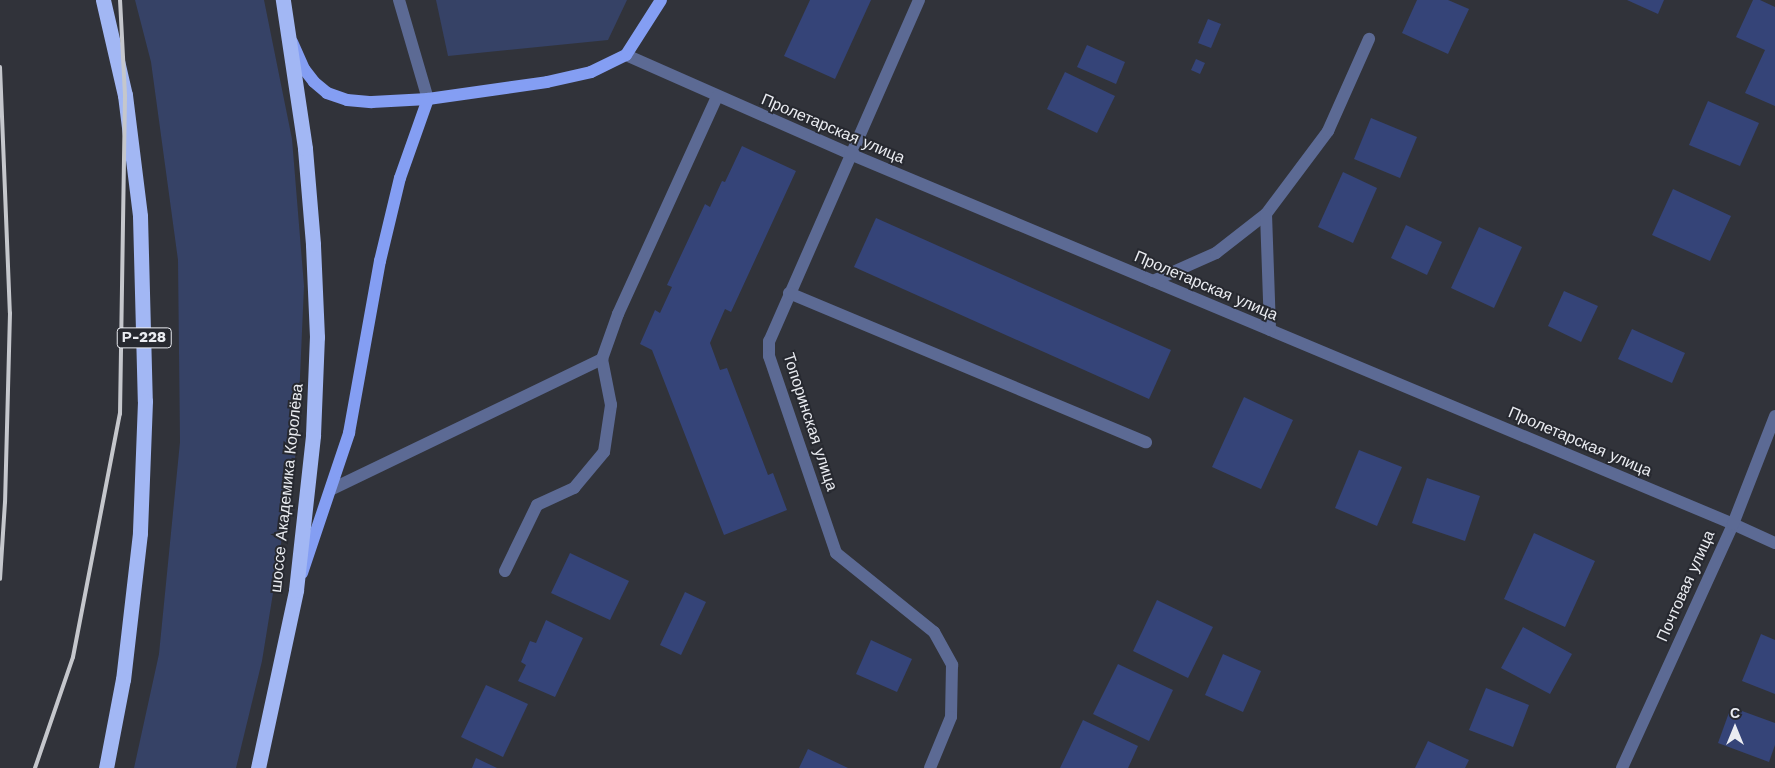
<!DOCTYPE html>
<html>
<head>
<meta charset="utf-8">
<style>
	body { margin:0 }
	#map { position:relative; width:1775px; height:768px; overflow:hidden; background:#31333a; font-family:"Work Sans",sans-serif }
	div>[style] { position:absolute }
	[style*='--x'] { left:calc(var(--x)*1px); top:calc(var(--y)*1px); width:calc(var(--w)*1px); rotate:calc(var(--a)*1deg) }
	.green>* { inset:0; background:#364266 }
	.building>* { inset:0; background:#354478 }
	.minor>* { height:12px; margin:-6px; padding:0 6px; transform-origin:6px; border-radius:6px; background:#5c6a94 }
	.major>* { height:12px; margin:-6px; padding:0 6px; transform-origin:6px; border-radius:6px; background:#849ef3 }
	.highway>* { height:15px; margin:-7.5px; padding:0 7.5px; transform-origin:7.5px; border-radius:7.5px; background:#a2b7f4 }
	.rail>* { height:4px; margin:-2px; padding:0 2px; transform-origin:2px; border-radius:2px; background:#c5c7cc }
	span { translate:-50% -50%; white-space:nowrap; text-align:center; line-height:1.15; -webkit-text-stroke:4px #272930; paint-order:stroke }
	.shield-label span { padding:1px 4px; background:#272930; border:1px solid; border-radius:4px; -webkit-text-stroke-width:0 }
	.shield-label { font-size:15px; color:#eaecf1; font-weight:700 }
	.street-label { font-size:16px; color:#eaecf1 }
	.north { position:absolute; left:1710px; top:703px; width:50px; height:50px; -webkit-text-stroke:4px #272930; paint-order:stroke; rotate:0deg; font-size:14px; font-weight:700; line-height:20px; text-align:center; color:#eaecf1 }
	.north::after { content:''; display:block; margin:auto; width:18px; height:22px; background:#eaecf1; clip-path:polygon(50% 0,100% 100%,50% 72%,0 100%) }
</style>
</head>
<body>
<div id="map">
	<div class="green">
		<i style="clip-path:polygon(135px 0,264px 0,292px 139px,304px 286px,297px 445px,262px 661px,236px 768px,134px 768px,159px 654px,180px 442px,178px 260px,151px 62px)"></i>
		<i style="clip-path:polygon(436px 0,627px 0,608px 40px,448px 56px)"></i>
	</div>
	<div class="building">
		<i style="clip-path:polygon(810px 0,871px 0,835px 79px,784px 56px)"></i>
		<i style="clip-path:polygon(1417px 0,1448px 0,1469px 9px,1448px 54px,1402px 33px)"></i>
		<i style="clip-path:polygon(1627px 0,1664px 0,1658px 14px)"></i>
		<i style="clip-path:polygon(1753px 0,1760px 0,1775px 7px,1775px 106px,1745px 93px,1765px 50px,1736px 37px)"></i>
		<i style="clip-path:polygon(1208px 19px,1221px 24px,1211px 48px,1198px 43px)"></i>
		<i style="clip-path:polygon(1087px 45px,1125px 62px,1116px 84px,1077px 67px)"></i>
		<i style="clip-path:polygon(1196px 59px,1205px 63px,1200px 74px,1191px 70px)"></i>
		<i style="clip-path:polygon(1065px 72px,1115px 96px,1097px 133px,1047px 109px)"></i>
		<i style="clip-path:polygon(1708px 101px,1759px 123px,1740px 166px,1689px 145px)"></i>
		<i style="clip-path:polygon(1371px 118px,1417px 137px,1400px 178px,1354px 159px)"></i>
		<i style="clip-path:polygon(742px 146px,796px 171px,731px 312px,725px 309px,710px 343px,720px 370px,727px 368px,768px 475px,773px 473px,787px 510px,724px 535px,652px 350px,640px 344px,655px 310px,660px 313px,672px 287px,667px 285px,705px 204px,710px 207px,722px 181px,725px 182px)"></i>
		<i style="clip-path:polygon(1343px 172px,1377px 188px,1353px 243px,1318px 227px)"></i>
		<i style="clip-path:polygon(1673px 189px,1731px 216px,1710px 261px,1652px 235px)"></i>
		<i style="clip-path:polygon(876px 218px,1171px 350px,1149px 399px,854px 267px)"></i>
		<i style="clip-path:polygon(1406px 225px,1442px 242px,1427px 275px,1391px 258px)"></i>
		<i style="clip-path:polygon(1479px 227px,1522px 247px,1494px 308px,1451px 288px)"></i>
		<i style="clip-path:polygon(1564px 291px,1598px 306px,1581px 342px,1548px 326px)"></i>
		<i style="clip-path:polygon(1632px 329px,1685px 353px,1672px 383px,1618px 359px)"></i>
		<i style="clip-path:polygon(1244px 397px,1293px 420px,1261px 489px,1212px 467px)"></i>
		<i style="clip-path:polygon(1359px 450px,1402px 467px,1377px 526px,1335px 508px)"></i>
		<i style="clip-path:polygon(1427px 478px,1480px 496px,1465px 541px,1412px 523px)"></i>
		<i style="clip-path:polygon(1534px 533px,1595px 561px,1565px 627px,1504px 599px)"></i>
		<i style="clip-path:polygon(570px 553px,629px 581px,610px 620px,551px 593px)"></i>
		<i style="clip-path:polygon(685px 592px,706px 602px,681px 655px,660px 645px)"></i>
		<i style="clip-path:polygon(1157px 600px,1213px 627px,1188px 678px,1133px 651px)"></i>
		<i style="clip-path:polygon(546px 620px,583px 638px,555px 697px,518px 681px,526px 665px,521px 662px,530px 641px,536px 643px)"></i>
		<i style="clip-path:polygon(1523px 627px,1572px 654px,1550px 694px,1501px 668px)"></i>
		<i style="clip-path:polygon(1761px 634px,1775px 640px,1775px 694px,1742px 681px)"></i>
		<i style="clip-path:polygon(871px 640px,912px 659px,897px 692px,856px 674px)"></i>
		<i style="clip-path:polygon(1223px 654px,1261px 671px,1243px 712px,1205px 695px)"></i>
		<i style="clip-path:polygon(1118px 664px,1173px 690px,1149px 741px,1093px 714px)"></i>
		<i style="clip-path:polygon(486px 685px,528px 704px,503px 757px,461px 737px)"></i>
		<i style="clip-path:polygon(1486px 688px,1529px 705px,1513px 747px,1469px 730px)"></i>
		<i style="clip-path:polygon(1731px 707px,1775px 723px,1775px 745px,1769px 762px,1718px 743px)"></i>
		<i style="clip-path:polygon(1083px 720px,1138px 746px,1128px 768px,1060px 768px)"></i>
		<i style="clip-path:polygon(1428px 741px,1469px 760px,1465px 768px,1415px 768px)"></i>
		<i style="clip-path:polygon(808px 749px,848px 768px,799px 768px)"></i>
		<i style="clip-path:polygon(476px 758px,497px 768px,472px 768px)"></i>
	</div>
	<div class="minor">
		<i style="--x:399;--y:0;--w:103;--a:73.7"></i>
		<i style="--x:919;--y:0;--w:373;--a:113.7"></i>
		<i style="--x:769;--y:341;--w:15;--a:90"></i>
		<i style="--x:769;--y:356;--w:208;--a:71.2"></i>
		<i style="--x:836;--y:553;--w:126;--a:38.9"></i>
		<i style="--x:934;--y:632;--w:38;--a:61"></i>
		<i style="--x:952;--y:665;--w:52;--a:91.1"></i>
		<i style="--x:951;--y:717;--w:55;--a:112.4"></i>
		<i style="--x:626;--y:55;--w:245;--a:23.8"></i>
		<i style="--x:850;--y:154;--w:957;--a:22.73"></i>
		<i style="--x:1733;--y:524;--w:46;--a:24.3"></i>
		<i style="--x:1266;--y:214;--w:104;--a:-53.2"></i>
		<i style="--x:1328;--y:131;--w:101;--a:-66"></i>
		<i style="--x:1153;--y:281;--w:69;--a:-24"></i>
		<i style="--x:1216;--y:253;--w:63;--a:-38"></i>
		<i style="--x:1266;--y:214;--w:116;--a:88"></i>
		<i style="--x:789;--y:293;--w:387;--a:22.7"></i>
		<i style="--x:332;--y:489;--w:300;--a:-25.7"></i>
		<i style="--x:505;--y:571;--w:73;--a:-64.1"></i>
		<i style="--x:537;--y:505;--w:41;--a:-24.7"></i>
		<i style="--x:574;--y:488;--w:47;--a:-50.2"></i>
		<i style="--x:604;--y:452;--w:48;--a:-81.5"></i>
		<i style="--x:611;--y:405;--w:47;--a:-101.1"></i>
		<i style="--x:602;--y:359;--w:48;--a:-70.4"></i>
		<i style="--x:618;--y:314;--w:239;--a:-65.5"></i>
		<i style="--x:1622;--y:768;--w:268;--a:-65.5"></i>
		<i style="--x:1733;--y:524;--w:116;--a:-68.7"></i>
	</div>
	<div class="major">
		<i style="--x:292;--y:42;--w:30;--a:66"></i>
		<i style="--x:304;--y:69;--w:16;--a:52"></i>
		<i style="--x:314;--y:82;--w:17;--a:40"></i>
		<i style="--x:327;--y:93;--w:21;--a:19"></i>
		<i style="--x:347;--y:100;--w:25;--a:5"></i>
		<i style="--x:372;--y:102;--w:56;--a:-3.1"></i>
		<i style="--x:428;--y:99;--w:120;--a:-8.1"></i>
		<i style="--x:547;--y:82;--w:45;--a:-12.8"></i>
		<i style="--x:591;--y:72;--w:39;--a:-26"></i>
		<i style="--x:626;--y:55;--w:65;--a:-57.5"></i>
		<i style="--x:302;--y:573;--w:148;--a:-71.4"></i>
		<i style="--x:349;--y:433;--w:175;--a:-79.8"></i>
		<i style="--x:380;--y:261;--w:85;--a:-76.5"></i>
		<i style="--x:400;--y:178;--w:84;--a:-70.5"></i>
	</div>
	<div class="highway">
		<i style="--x:103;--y:0;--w:98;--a:77"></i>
		<i style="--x:125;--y:95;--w:122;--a:82.9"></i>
		<i style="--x:140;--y:216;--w:185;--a:88.5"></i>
		<i style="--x:145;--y:401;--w:132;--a:92.2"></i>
		<i style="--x:140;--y:533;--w:147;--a:96.6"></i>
		<i style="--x:123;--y:679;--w:91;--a:100.8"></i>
		<i style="--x:258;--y:768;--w:182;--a:-77.9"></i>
		<i style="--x:296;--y:590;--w:156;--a:-83.7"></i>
		<i style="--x:313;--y:435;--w:98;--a:-87.7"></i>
		<i style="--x:317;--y:337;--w:93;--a:-92.5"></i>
		<i style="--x:313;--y:244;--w:96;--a:-94.8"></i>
		<i style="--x:305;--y:148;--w:150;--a:-98.5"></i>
	</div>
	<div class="rail">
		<i style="--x:0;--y:67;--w:246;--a:87.7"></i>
		<i style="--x:10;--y:313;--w:189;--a:91.5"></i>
		<i style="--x:5;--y:502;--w:77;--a:93.7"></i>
		<i style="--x:35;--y:768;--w:117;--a:-71.1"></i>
		<i style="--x:73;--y:657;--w:248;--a:-79.1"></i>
		<i style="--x:120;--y:414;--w:319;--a:-89.1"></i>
		<i style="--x:125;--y:95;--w:95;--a:-93"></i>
	</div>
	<div class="shield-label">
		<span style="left:144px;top:338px">Р-228</span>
	</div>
	<div class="street-label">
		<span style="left:833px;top:129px;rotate:23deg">Пролетарская улица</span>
		<span style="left:1206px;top:286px;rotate:23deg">Пролетарская улица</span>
		<span style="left:810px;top:422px;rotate:72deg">Топоринская улица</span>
		<span style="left:1580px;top:442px;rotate:23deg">Пролетарская улица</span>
		<span style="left:287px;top:488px;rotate:-84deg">шоссе Академика Королёва</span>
		<span style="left:1686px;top:586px;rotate:-66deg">Почтовая улица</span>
	</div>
	<div class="north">С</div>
</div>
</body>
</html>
